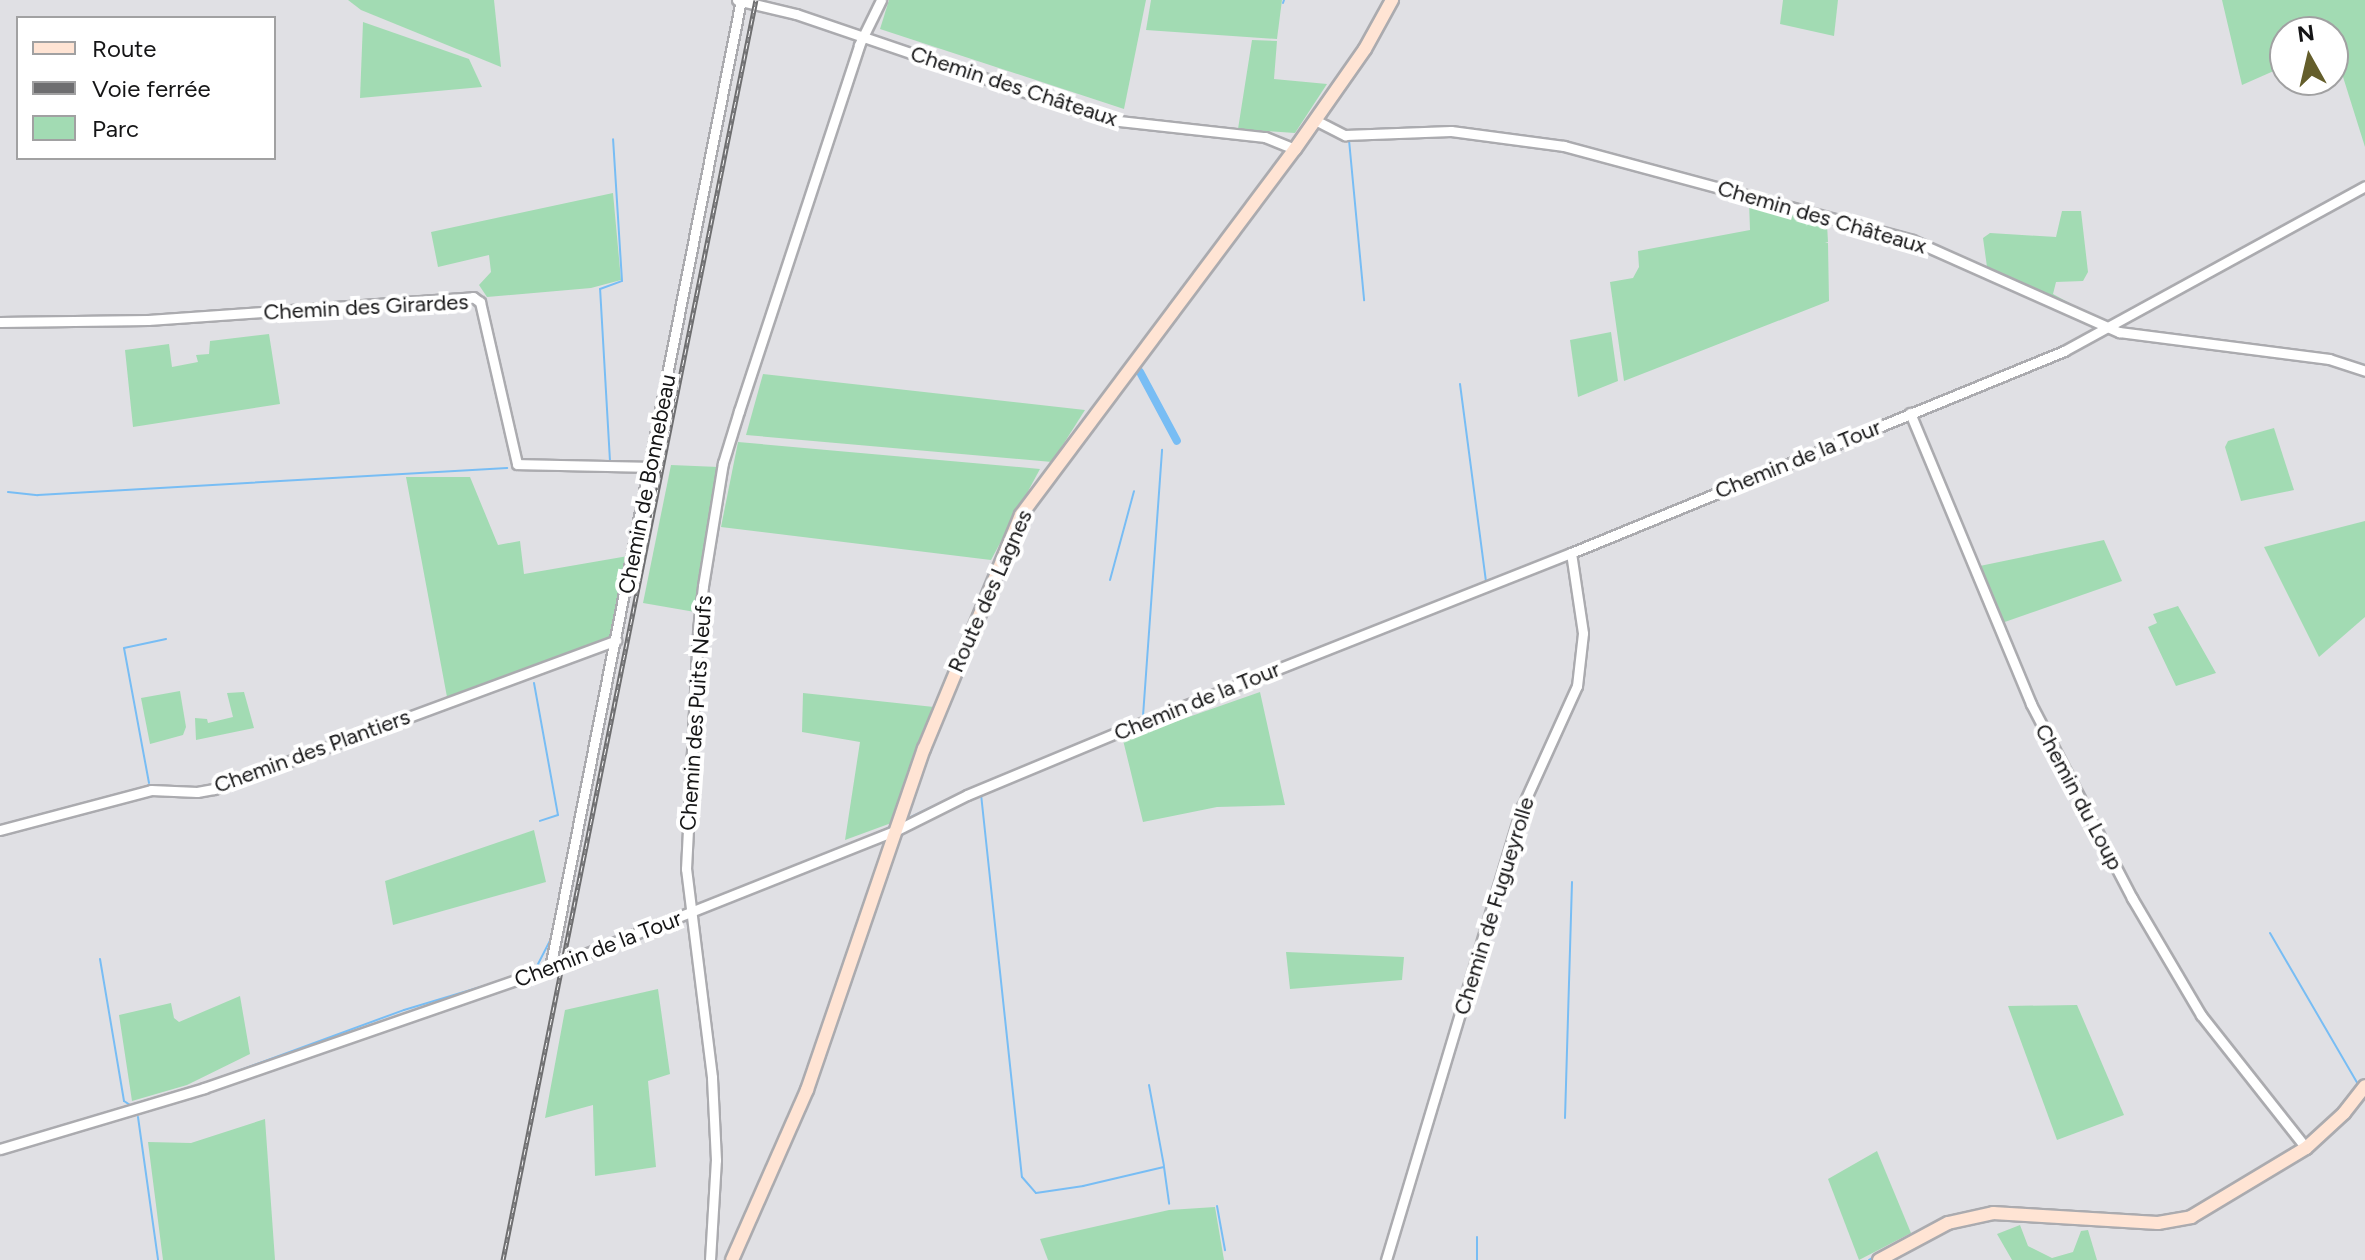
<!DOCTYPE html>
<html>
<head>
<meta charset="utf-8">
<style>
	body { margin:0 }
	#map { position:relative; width:2365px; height:1260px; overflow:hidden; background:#e0e0e4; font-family:Figtree,sans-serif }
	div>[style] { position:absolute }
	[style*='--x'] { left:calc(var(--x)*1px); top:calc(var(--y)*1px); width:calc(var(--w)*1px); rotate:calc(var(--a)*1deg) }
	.green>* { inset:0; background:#a2dbb3 }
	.stream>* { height:2px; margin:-1px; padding:0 1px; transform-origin:1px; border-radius:1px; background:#78bdf4 }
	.canal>* { height:8px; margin:-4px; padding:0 4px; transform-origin:4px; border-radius:4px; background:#78bdf4 }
	.roads { filter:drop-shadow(2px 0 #ababaf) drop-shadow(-2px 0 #ababaf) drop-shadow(0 2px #ababaf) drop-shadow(0 -2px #ababaf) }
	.street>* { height:9px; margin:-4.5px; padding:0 4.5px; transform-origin:4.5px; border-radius:4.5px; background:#fff }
	.secondary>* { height:12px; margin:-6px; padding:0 6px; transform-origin:6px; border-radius:6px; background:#ffe4d4 }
	.rail>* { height:5px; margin-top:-2.5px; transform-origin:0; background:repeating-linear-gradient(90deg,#fff 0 6px,#6e6e70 0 12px); box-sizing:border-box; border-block:2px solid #6e6e70 }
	span { translate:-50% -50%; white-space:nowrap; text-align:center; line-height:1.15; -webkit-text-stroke:8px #fff; paint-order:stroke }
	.street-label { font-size:22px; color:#151516 }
	.legend { position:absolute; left:16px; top:16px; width:260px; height:144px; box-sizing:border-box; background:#fff; border:2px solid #a1a1a2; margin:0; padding:10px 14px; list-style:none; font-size:24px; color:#151516 }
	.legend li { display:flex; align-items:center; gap:16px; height:40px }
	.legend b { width:40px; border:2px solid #a1a1a2 }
	.north { position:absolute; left:2269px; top:16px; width:80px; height:80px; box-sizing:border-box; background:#fff; border:2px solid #a1a1a2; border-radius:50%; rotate:352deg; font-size:22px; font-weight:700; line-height:32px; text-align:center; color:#151516 }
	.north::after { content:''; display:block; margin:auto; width:28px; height:36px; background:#645e2b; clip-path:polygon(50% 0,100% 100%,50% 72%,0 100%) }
</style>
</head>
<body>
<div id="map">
	<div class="green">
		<i style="clip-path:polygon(348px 0,494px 0,501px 67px,361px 10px)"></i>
		<i style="clip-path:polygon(889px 0,1146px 0,1124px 109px,880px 29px)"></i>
		<i style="clip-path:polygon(1151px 0,1282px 0,1277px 39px,1146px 30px)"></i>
		<i style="clip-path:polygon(1783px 0,1838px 0,1834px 36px,1780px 24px)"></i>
		<i style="clip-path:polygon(2222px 0,2365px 0,2365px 147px,2333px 45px,2333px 32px,2285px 32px,2285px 66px,2242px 85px)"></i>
		<i style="clip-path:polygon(363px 22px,469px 59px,482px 87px,360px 98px)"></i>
		<i style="clip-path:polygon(1252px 40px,1277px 41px,1274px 79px,1327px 84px,1295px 133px,1238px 129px)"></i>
		<i style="clip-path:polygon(613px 193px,621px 280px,591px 288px,487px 297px,479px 285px,491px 272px,489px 255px,438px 267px,431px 232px)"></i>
		<i style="clip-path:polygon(1749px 202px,1827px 224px,1828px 242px,1825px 243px,1828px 243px,1829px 301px,1624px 381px,1610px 282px,1633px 278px,1639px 267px,1638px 251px,1750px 230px)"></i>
		<i style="clip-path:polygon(2062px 211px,2081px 211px,2088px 272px,2083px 281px,2056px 282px,2053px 294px,2082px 310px,1987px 267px,1983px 238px,1990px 233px,2056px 237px)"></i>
		<i style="clip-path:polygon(1611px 332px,1618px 381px,1578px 397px,1570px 340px)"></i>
		<i style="clip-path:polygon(269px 334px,280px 404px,133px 427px,125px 350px,169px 344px,172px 367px,198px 362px,196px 355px,209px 354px,210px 341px)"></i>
		<i style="clip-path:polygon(763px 374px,1085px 410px,1052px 462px,746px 435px)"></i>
		<i style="clip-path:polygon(2274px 428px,2294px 490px,2241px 501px,2225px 447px,2228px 441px)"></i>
		<i style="clip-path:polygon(738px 442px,1040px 469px,991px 560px,721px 527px)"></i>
		<i style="clip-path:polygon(671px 465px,719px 467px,695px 612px,643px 603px)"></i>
		<i style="clip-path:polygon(406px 477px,470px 477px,498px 545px,520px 541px,524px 574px,628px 556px,614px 637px,447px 697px)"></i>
		<i style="clip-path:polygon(2365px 521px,2365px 617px,2319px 657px,2264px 547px)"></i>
		<i style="clip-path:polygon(2104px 540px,2122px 581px,1999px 624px,1975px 567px)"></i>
		<i style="clip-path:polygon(2178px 606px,2216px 673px,2176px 686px,2148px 627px,2157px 623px,2153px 614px)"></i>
		<i style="clip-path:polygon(180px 691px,186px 727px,183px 735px,150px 744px,141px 698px)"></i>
		<i style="clip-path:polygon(244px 692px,254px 728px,196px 740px,195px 718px,207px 719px,208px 723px,233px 717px,227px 693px)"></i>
		<i style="clip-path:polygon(1260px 692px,1285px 805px,1217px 807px,1143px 822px,1123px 740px)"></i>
		<i style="clip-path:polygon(803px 693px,934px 707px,894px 822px,845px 840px,860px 742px,802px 732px)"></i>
		<i style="clip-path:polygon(534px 830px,546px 882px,393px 925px,385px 881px)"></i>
		<i style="clip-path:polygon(1286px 952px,1404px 957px,1402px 980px,1290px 989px)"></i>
		<i style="clip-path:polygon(658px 989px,670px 1074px,648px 1081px,656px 1167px,595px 1176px,593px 1105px,545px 1118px,565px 1010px)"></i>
		<i style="clip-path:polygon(240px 996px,250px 1054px,187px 1085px,132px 1101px,119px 1015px,171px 1003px,174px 1018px,179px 1022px)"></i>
		<i style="clip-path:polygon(2077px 1005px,2124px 1115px,2057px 1140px,2008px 1006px)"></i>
		<i style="clip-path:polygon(265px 1119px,275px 1260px,163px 1260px,148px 1142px,191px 1143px)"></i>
		<i style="clip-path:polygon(1877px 1151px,1911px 1233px,1859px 1260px,1828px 1179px)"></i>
		<i style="clip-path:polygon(1215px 1207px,1224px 1260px,1048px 1260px,1040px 1239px,1169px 1210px)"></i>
		<i style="clip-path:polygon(2020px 1225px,2028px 1246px,2052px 1258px,2073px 1252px,2081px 1231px,2088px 1230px,2097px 1260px,2012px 1260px,1997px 1234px)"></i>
	</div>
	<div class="stream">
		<i style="--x:1283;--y:3;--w:3;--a:-72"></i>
		<i style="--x:1358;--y:130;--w:70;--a:-2.5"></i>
		<i style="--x:1349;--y:140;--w:161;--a:84.6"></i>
		<i style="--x:2126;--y:323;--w:272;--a:-28.5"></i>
		<i style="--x:1460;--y:384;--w:199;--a:82.5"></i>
		<i style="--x:610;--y:461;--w:172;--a:-93.3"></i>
		<i style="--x:600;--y:289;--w:23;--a:-20"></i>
		<i style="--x:622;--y:281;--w:142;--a:-93.6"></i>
		<i style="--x:8;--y:492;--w:30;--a:6"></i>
		<i style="--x:38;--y:495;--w:470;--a:-3.3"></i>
		<i style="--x:1110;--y:580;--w:92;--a:-74.9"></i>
		<i style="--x:534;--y:683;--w:134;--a:79.7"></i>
		<i style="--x:558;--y:815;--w:19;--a:162"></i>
		<i style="--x:1143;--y:716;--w:267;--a:-85.9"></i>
		<i style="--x:149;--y:783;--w:137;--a:-100.5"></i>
		<i style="--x:124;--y:648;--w:43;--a:-12.1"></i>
		<i style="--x:981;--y:794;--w:385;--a:83.9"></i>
		<i style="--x:1022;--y:1177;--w:21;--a:49"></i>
		<i style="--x:1036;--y:1193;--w:48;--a:-8.5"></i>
		<i style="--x:1083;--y:1186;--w:83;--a:-13.2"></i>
		<i style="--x:1164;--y:1167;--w:37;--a:82"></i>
		<i style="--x:905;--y:820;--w:30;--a:-26"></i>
		<i style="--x:880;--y:832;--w:13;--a:-27"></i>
		<i style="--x:2141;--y:922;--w:33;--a:59"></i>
		<i style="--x:2270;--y:933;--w:175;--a:59.8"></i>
		<i style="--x:100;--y:959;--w:144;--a:80.4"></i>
		<i style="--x:124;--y:1101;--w:7;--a:34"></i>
		<i style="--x:536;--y:968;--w:33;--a:-63"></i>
		<i style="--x:2210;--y:1034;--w:138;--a:51.5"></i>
		<i style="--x:2296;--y:1142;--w:7;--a:90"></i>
		<i style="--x:200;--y:1085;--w:217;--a:-20.2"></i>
		<i style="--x:404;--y:1010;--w:100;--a:-16.8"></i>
		<i style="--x:1149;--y:1085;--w:82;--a:79.5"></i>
		<i style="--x:138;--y:1117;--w:144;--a:82"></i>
		<i style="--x:1565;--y:1118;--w:236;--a:-88.3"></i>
		<i style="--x:0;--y:1144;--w:8;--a:-14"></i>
		<i style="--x:1217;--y:1206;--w:45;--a:79.7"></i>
		<i style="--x:1887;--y:1249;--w:66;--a:-28.1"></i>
		<i style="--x:1477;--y:1260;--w:23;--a:-90"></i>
		<i style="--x:1869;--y:1260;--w:7;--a:-34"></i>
	</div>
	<div class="canal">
		<i style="--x:1140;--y:372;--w:78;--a:61.8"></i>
	</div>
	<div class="roads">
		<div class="street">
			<i style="--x:737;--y:0;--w:61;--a:13.3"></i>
			<i style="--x:796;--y:14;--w:307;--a:18.8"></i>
			<i style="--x:1087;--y:113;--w:33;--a:14"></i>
			<i style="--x:1119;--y:121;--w:147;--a:6.3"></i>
			<i style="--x:1265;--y:137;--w:32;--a:22"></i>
			<i style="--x:1315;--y:120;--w:34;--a:27"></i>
			<i style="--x:1345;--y:135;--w:106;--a:-2.2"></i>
			<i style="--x:1451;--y:131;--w:114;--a:7.6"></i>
			<i style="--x:1564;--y:146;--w:360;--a:15.1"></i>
			<i style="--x:1912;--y:240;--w:227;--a:24"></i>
			<i style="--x:2119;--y:332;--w:212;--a:7.3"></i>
			<i style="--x:2329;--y:359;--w:38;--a:18"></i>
			<i style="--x:0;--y:322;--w:148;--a:-0.8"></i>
			<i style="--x:148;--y:320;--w:326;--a:-4"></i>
			<i style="--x:473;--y:297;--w:9;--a:36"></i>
			<i style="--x:480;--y:302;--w:166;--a:77.1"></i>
			<i style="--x:517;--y:464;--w:133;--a:1.3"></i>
			<i style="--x:1910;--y:413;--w:315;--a:67.4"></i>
			<i style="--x:2031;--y:704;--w:219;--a:62.5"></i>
			<i style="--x:2132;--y:898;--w:136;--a:59.5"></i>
			<i style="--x:2201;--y:1015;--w:169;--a:51.7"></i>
			<i style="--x:0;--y:830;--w:156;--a:-14.8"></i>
			<i style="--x:151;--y:790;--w:46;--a:2.5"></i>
			<i style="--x:197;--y:792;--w:17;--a:-10"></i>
			<i style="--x:214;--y:789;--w:429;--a:-20.3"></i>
			<i style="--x:550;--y:968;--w:987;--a:-78.84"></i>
			<i style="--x:0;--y:1149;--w:213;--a:-16.6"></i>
			<i style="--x:204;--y:1088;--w:366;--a:-19.1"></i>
			<i style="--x:550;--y:968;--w:371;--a:-21.7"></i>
			<i style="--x:895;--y:831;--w:80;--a:-26.6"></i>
			<i style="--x:967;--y:795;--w:161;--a:-22.6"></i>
			<i style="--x:1116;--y:733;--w:489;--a:-21.6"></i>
			<i style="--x:1571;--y:553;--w:533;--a:-22.28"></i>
			<i style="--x:2064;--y:351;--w:343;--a:-28.7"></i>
			<i style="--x:710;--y:1260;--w:100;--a:-86.6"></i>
			<i style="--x:716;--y:1160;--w:83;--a:-92.8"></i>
			<i style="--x:712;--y:1077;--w:210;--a:-97.1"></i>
			<i style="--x:686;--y:869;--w:239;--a:-87.1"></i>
			<i style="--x:698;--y:630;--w:44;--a:-83.5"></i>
			<i style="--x:703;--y:586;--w:125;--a:-80.8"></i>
			<i style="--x:723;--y:463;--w:54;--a:-72.9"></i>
			<i style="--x:739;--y:411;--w:385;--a:-71.8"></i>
			<i style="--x:859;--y:45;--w:50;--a:-63.9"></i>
			<i style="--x:1386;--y:1260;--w:473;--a:-73.3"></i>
			<i style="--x:1522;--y:807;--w:133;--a:-65.6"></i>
			<i style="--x:1577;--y:686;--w:53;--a:-83.5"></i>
			<i style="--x:1583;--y:633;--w:81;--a:-98.5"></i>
		</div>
		<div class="secondary">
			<i style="--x:732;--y:1260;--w:186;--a:-66.2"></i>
			<i style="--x:807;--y:1090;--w:361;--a:-71.1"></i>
			<i style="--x:924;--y:749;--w:253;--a:-67.5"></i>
			<i style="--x:1021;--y:515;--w:457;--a:-53.2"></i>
			<i style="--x:1295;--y:149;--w:122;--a:-55"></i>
			<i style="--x:1365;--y:49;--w:56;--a:-61.1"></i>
			<i style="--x:1879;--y:1260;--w:78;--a:-28.2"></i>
			<i style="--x:1948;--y:1223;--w:46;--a:-12.5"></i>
			<i style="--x:1993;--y:1213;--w:165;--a:3.5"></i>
			<i style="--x:2158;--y:1223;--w:34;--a:-10"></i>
			<i style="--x:2191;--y:1217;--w:134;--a:-31"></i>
			<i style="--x:2306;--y:1148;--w:52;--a:-42.6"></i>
			<i style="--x:2344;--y:1113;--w:34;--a:-52"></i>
		</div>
	</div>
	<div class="rail">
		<i style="--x:503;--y:1260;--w:1285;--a:-78.65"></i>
	</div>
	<div class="street-label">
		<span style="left:1014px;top:86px;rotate:18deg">Chemin des Châteaux</span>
		<span style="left:1822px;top:217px;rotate:16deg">Chemin des Châteaux</span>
		<span style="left:366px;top:307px;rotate:-3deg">Chemin des Girardes</span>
		<span style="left:1798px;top:459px;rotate:-22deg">Chemin de la Tour</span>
		<span style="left:647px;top:484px;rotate:-79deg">Chemin de Bonnebeau</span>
		<span style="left:990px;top:591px;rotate:-66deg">Route des Lagnes</span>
		<span style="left:1197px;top:701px;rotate:-22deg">Chemin de la Tour</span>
		<span style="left:696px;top:713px;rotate:-86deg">Chemin des Puits Neufs</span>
		<span style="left:312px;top:751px;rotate:-20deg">Chemin des Plantiers</span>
		<span style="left:2079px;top:797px;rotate:62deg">Chemin du Loup</span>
		<span style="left:1494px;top:906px;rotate:-73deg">Chemin de Fugueyrolle</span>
		<span style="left:598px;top:949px;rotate:-21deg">Chemin de la Tour</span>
	</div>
	<ul class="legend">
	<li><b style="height:10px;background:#ffe4d4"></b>Route</li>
	<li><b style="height:10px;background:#6e6e70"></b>Voie ferrée</li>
	<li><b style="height:22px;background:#a2dbb3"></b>Parc</li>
	</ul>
	<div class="north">N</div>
</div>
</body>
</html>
